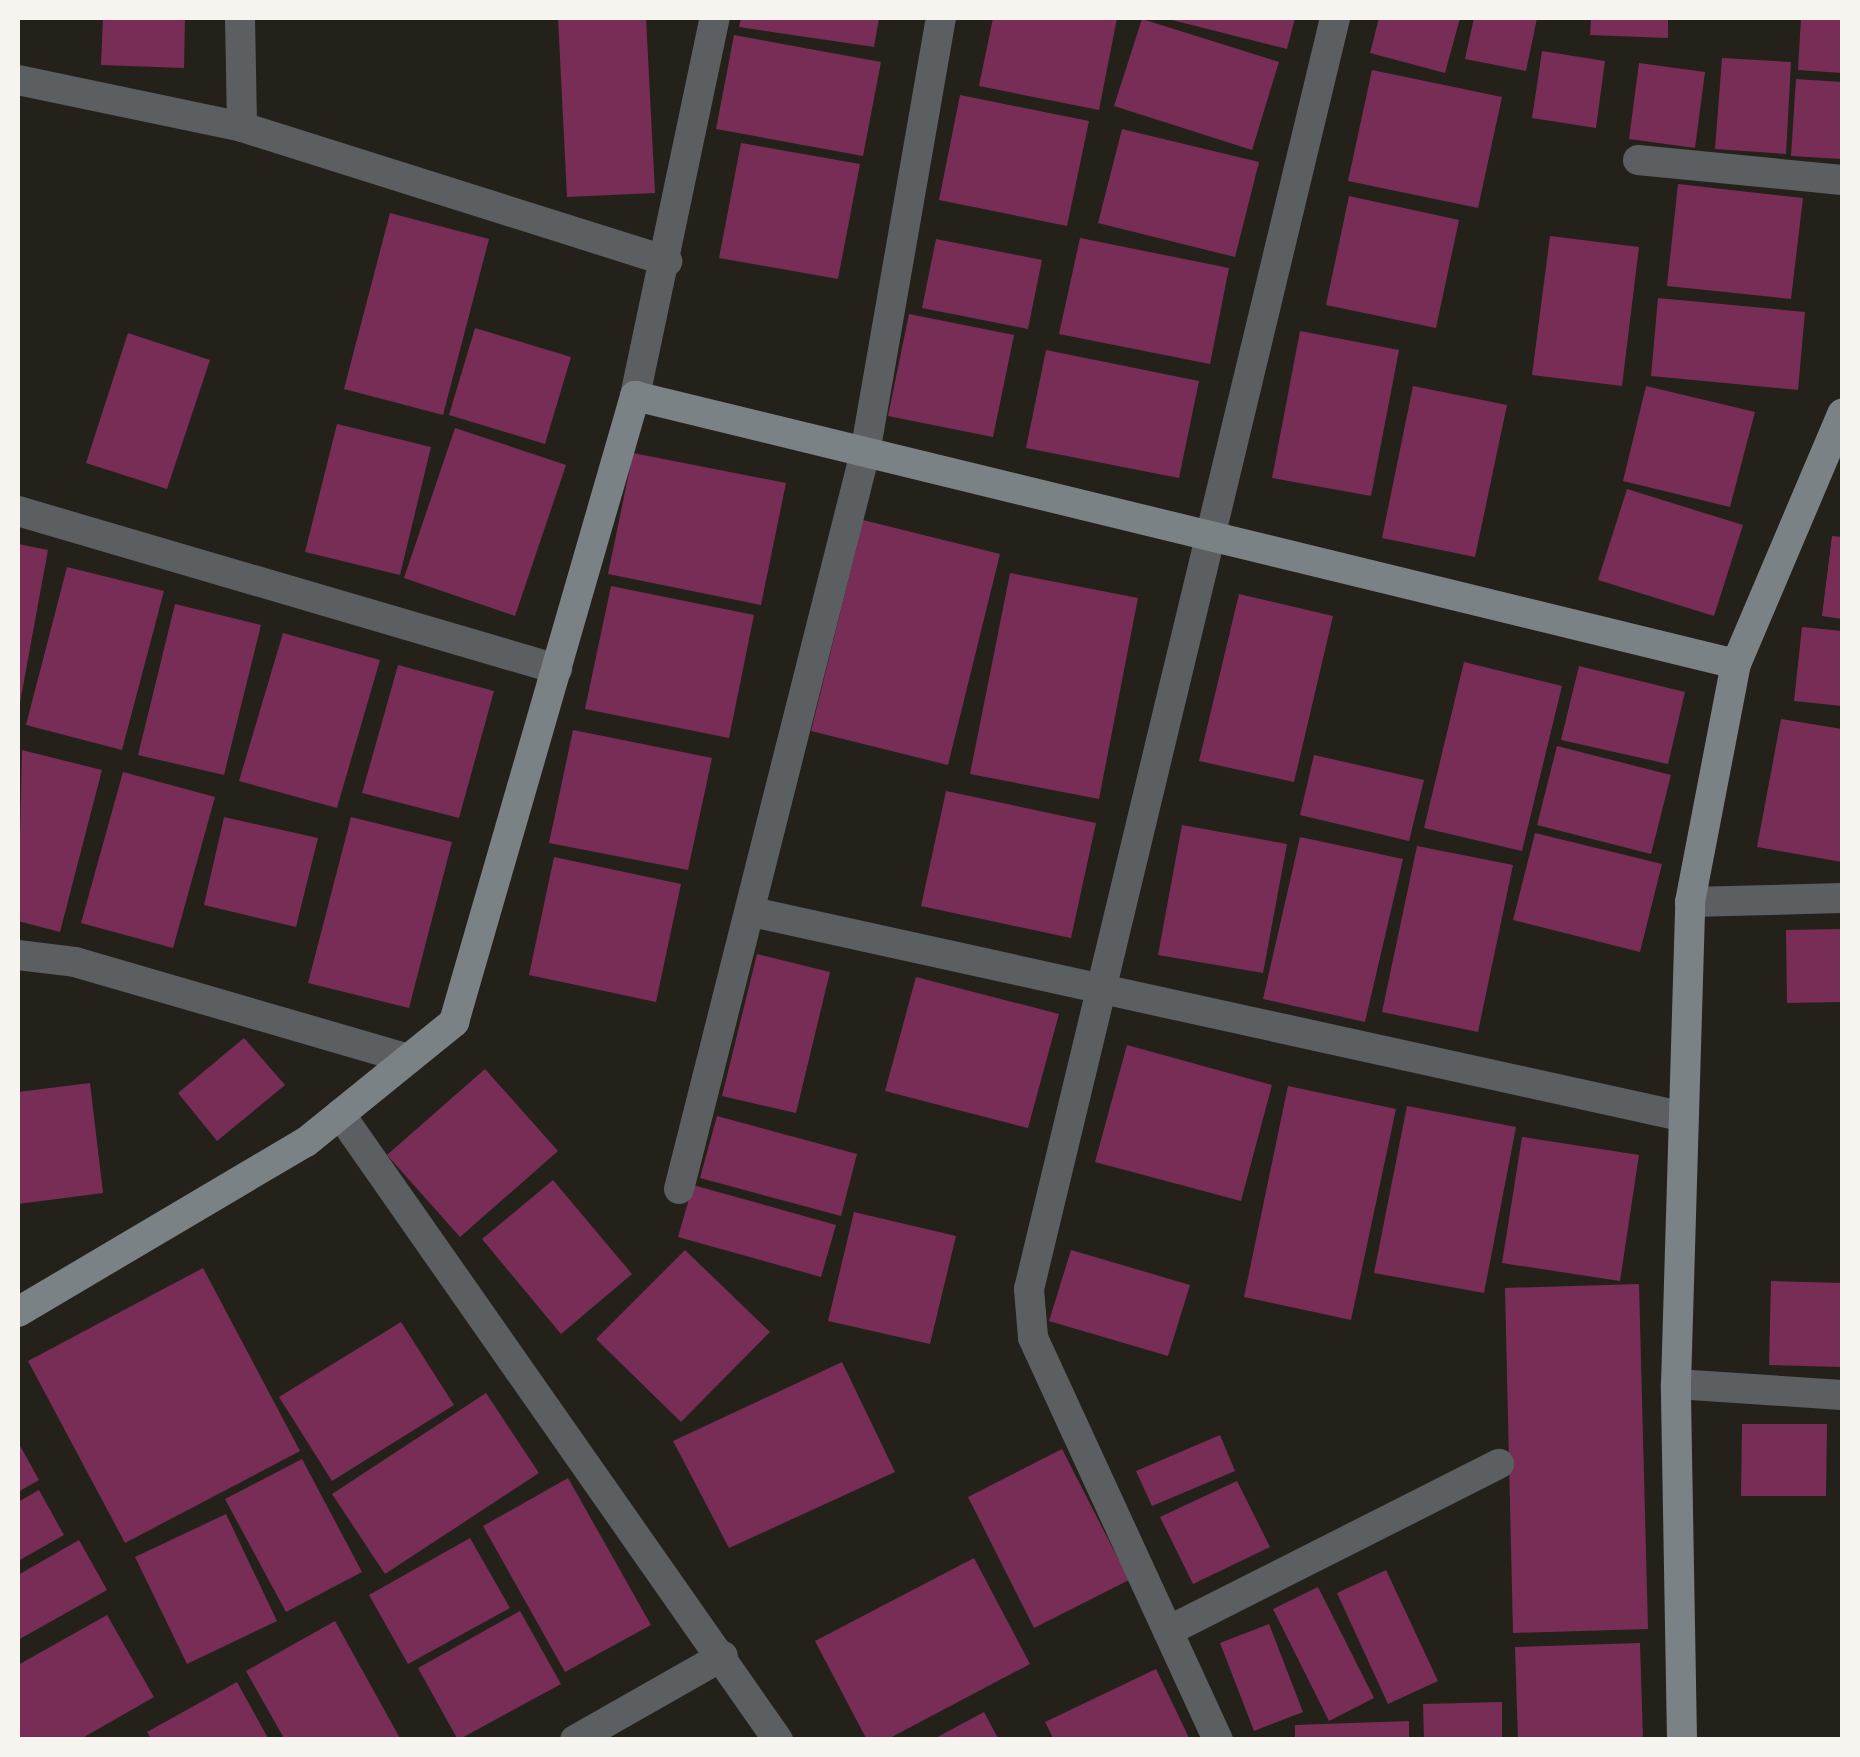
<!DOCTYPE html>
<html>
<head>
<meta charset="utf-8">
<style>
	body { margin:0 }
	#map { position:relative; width:1860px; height:1757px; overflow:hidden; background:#24211a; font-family:Arial,sans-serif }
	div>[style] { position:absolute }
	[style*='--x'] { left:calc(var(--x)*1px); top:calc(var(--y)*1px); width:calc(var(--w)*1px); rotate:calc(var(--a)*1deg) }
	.building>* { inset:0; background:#772d56 }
	.street>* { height:30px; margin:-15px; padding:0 15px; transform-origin:15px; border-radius:15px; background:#5b5f61 }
	.secondary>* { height:30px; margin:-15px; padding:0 15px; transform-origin:15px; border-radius:15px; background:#7b8285 }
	span { translate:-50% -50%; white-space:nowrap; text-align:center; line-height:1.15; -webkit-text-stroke:9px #0c0a08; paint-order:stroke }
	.frame { position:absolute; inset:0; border:20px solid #f6f4ef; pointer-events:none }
</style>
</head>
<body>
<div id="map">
	<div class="building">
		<i style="clip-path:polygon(103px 18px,185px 18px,184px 68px,101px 65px)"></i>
		<i style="clip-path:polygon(558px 18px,646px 18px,655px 193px,567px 197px)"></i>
		<i style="clip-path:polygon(741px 18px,879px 18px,874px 47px,739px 27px)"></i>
		<i style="clip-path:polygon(993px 18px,1117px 18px,1099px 110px,979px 86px)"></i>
		<i style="clip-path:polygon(1164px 18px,1295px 18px,1287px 49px)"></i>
		<i style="clip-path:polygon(1379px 18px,1460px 18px,1445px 73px,1370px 53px)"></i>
		<i style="clip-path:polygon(1474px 18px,1537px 18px,1526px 71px,1465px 59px)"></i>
		<i style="clip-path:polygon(1591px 18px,1668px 18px,1668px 38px,1590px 35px)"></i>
		<i style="clip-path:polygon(1801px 18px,1842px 18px,1842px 73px,1798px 70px)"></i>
		<i style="clip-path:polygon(1142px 19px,1279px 62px,1252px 150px,1114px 106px)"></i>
		<i style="clip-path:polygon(734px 35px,881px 62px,863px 156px,716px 129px)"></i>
		<i style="clip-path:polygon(1542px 51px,1605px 61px,1596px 128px,1532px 118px)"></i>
		<i style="clip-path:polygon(1722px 58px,1791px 62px,1786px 154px,1715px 149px)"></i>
		<i style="clip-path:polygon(1639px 63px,1705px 72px,1695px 148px,1629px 139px)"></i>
		<i style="clip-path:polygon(1372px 70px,1502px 97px,1478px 208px,1348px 181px)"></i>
		<i style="clip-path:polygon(1796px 79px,1842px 82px,1842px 159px,1791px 156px)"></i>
		<i style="clip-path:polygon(960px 95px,1089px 121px,1067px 226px,939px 200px)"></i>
		<i style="clip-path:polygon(1122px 129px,1259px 162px,1235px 257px,1098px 223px)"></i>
		<i style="clip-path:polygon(741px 143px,860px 164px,838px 279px,719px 258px)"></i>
		<i style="clip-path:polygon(1678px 184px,1803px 198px,1791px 299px,1667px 286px)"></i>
		<i style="clip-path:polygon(1349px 196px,1459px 220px,1436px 328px,1326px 305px)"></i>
		<i style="clip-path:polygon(390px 213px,489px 239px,443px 415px,344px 389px)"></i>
		<i style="clip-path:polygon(1550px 236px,1639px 247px,1622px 386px,1532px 375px)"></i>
		<i style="clip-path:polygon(1080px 238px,1229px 268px,1210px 364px,1059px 334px)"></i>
		<i style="clip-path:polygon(936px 239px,1042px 260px,1028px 329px,922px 308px)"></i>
		<i style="clip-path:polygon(1658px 298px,1805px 312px,1798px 390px,1651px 376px)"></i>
		<i style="clip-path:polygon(909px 314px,1014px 335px,993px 437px,888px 416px)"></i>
		<i style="clip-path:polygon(475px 328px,571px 357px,545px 444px,449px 415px)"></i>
		<i style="clip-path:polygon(1300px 331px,1399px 350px,1371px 496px,1272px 478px)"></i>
		<i style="clip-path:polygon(128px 333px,210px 360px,167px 489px,86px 463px)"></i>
		<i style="clip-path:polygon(1046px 350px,1199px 381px,1179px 478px,1026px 448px)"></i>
		<i style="clip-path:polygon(1413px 386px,1507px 405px,1475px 557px,1382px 538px)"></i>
		<i style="clip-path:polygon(1646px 386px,1755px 412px,1730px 507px,1623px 481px)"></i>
		<i style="clip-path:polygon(337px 424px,431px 447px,400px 575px,305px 552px)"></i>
		<i style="clip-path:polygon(455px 428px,566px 465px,515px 616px,404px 578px)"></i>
		<i style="clip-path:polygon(633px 453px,786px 483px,761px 605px,608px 574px)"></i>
		<i style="clip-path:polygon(1627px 489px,1743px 525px,1714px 616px,1598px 580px)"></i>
		<i style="clip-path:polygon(863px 520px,1000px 554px,948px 765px,811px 731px)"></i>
		<i style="clip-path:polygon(1832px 536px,1842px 537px,1842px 619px,1822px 616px)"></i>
		<i style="clip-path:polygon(18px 544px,48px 550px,19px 708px,18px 708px)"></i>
		<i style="clip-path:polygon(67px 567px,164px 591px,122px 750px,26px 725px)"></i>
		<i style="clip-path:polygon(1010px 573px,1138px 598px,1099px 799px,970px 774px)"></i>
		<i style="clip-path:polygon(611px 586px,754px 615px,729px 738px,585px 709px)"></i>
		<i style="clip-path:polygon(1239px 594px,1333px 616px,1294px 782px,1199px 761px)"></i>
		<i style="clip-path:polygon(175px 604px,261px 625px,224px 775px,138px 755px)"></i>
		<i style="clip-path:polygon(1802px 627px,1842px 631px,1842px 706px,1794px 701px)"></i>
		<i style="clip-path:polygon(283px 633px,380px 660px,337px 808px,239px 781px)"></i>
		<i style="clip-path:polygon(1464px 662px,1562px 686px,1522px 851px,1424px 828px)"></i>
		<i style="clip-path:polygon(398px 665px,494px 691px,459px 818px,362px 793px)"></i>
		<i style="clip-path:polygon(1579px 666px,1685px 692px,1668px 764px,1561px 740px)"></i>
		<i style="clip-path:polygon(1781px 719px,1842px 729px,1842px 862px,1757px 847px)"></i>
		<i style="clip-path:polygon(573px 730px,712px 758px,688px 870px,549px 843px)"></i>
		<i style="clip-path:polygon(1557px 746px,1671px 775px,1651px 854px,1537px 825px)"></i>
		<i style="clip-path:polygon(22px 750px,102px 770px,60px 932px,18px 921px)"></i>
		<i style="clip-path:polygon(1314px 755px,1424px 780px,1409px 841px,1300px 815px)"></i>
		<i style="clip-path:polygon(123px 772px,215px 797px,173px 948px,81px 923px)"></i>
		<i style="clip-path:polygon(946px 791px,1096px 823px,1071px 938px,921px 906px)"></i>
		<i style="clip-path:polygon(224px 817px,318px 838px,296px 927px,204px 905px)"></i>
		<i style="clip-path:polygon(351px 817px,452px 842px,409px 1008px,308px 983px)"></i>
		<i style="clip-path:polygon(1182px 825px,1287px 844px,1263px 973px,1158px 955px)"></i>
		<i style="clip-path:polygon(1535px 833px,1662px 864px,1640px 952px,1513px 920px)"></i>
		<i style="clip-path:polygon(1300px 837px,1403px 859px,1365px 1022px,1263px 999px)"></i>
		<i style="clip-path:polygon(1417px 846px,1513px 865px,1478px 1032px,1382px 1012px)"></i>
		<i style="clip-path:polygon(554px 857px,681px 884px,656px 1002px,529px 975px)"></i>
		<i style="clip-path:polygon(1842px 929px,1842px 1002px,1787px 1003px,1786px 930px)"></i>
		<i style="clip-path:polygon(757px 954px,830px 972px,796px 1113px,722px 1096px)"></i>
		<i style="clip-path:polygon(916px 977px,1059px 1014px,1028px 1128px,885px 1091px)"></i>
		<i style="clip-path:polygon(244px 1038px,285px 1085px,217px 1141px,178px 1093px)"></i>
		<i style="clip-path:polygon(1127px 1045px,1272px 1085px,1241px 1201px,1095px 1162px)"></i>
		<i style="clip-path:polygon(485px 1069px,558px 1151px,460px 1237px,387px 1155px)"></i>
		<i style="clip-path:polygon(90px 1083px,103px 1193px,18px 1204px,18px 1092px)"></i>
		<i style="clip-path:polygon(1288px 1086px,1396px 1109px,1351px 1320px,1244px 1297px)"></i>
		<i style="clip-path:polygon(1407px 1106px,1516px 1127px,1484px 1293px,1374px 1273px)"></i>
		<i style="clip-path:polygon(717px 1116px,857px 1154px,841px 1216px,700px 1178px)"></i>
		<i style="clip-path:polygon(1522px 1137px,1639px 1155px,1620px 1281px,1502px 1263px)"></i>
		<i style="clip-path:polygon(553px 1180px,632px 1274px,561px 1334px,482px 1239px)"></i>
		<i style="clip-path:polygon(693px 1185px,836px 1225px,821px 1277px,678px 1237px)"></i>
		<i style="clip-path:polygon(854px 1212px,956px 1236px,930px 1344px,828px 1321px)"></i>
		<i style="clip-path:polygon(685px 1250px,770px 1332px,681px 1422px,596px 1339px)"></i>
		<i style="clip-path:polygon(1071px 1250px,1190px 1285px,1168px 1356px,1049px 1321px)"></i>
		<i style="clip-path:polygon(203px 1268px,300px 1451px,125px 1543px,28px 1361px)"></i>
		<i style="clip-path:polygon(1771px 1281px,1842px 1283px,1842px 1367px,1769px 1365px)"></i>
		<i style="clip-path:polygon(1639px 1284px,1648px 1629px,1513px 1633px,1505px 1288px)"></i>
		<i style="clip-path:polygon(401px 1322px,454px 1405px,332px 1481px,279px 1397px)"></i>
		<i style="clip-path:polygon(842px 1362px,895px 1472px,729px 1548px,673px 1441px)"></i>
		<i style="clip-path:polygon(486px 1393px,539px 1473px,385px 1574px,332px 1494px)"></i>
		<i style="clip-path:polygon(1742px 1424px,1827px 1424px,1826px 1496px,1741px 1496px)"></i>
		<i style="clip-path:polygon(1220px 1435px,1235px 1471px,1152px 1506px,1136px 1471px)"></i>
		<i style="clip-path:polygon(18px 1442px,39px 1480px,18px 1492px)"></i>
		<i style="clip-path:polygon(1062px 1449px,1129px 1580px,1034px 1628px,968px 1497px)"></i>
		<i style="clip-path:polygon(302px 1459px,362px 1572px,286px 1612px,225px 1499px)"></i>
		<i style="clip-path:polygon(568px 1478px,651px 1625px,565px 1672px,483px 1526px)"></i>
		<i style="clip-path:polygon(1237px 1481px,1270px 1547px,1193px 1584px,1160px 1517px)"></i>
		<i style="clip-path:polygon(39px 1490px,64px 1535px,18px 1561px,18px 1502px)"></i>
		<i style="clip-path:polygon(226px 1514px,277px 1621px,187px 1664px,135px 1557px)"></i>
		<i style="clip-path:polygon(470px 1538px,510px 1608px,408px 1664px,369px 1595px)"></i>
		<i style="clip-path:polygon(79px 1540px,107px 1590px,18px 1640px,18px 1575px)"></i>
		<i style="clip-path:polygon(974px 1558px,1030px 1664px,886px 1740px,867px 1740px,815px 1641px)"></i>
		<i style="clip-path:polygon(1386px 1570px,1438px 1681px,1388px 1704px,1337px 1593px)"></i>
		<i style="clip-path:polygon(1318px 1587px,1374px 1698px,1329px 1721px,1273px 1609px)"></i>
		<i style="clip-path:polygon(520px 1611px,561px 1684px,458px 1740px,418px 1668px)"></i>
		<i style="clip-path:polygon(107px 1615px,154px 1697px,79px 1740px,18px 1740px,18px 1665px)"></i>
		<i style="clip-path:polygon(335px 1621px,401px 1740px,285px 1740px,246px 1671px)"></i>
		<i style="clip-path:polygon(1269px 1624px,1303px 1712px,1254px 1731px,1220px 1643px)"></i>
		<i style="clip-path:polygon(1640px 1643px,1643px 1740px,1518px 1740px,1515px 1647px)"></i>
		<i style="clip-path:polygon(1156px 1669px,1190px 1740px,1054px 1740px,1045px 1722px)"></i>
		<i style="clip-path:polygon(237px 1682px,269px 1740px,152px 1740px,147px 1732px)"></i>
		<i style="clip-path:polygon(1502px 1702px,1502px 1740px,1424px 1740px,1423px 1704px)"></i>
		<i style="clip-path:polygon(984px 1712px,999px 1740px,932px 1740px)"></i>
		<i style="clip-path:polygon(1409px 1721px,1409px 1740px,1295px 1740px,1295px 1725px)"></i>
	</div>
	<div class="street">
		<i style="--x:240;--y:18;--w:109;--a:88.9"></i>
		<i style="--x:18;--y:80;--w:229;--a:11.8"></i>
		<i style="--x:242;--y:127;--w:446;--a:17.5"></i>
		<i style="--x:1638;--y:160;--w:205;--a:5.6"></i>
		<i style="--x:635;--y:396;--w:386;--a:-78.1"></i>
		<i style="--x:18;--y:511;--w:562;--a:16.34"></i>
		<i style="--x:1690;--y:902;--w:152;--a:-1.5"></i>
		<i style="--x:752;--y:912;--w:951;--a:12.39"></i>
		<i style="--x:18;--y:955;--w:57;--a:7"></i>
		<i style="--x:75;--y:962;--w:347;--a:16.2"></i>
		<i style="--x:340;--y:1114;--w:764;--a:55.02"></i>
		<i style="--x:679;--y:1189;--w:759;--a:-75.82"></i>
		<i style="--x:865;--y:453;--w:442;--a:-80.1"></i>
		<i style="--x:1676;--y:1384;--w:166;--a:3.8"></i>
		<i style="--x:1168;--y:1631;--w:371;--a:-26.8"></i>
		<i style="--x:575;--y:1740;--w:170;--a:-29.6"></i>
		<i style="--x:1218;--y:1740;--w:443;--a:-114.7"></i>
		<i style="--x:1033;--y:1337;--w:48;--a:-94.8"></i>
		<i style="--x:1029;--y:1289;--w:1307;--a:-76.46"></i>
	</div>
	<div class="secondary">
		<i style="--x:18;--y:1312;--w:334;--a:-30.6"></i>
		<i style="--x:306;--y:1142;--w:191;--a:-39"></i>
		<i style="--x:454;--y:1022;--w:652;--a:-73.87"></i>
		<i style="--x:635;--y:396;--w:1133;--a:13.68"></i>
		<i style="--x:1682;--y:1740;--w:356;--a:-91"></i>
		<i style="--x:1676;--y:1384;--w:482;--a:-88.3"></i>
		<i style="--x:1690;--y:902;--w:242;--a:-79.1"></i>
		<i style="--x:1736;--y:664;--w:272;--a:-67"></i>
	</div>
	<div class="frame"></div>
</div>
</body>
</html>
